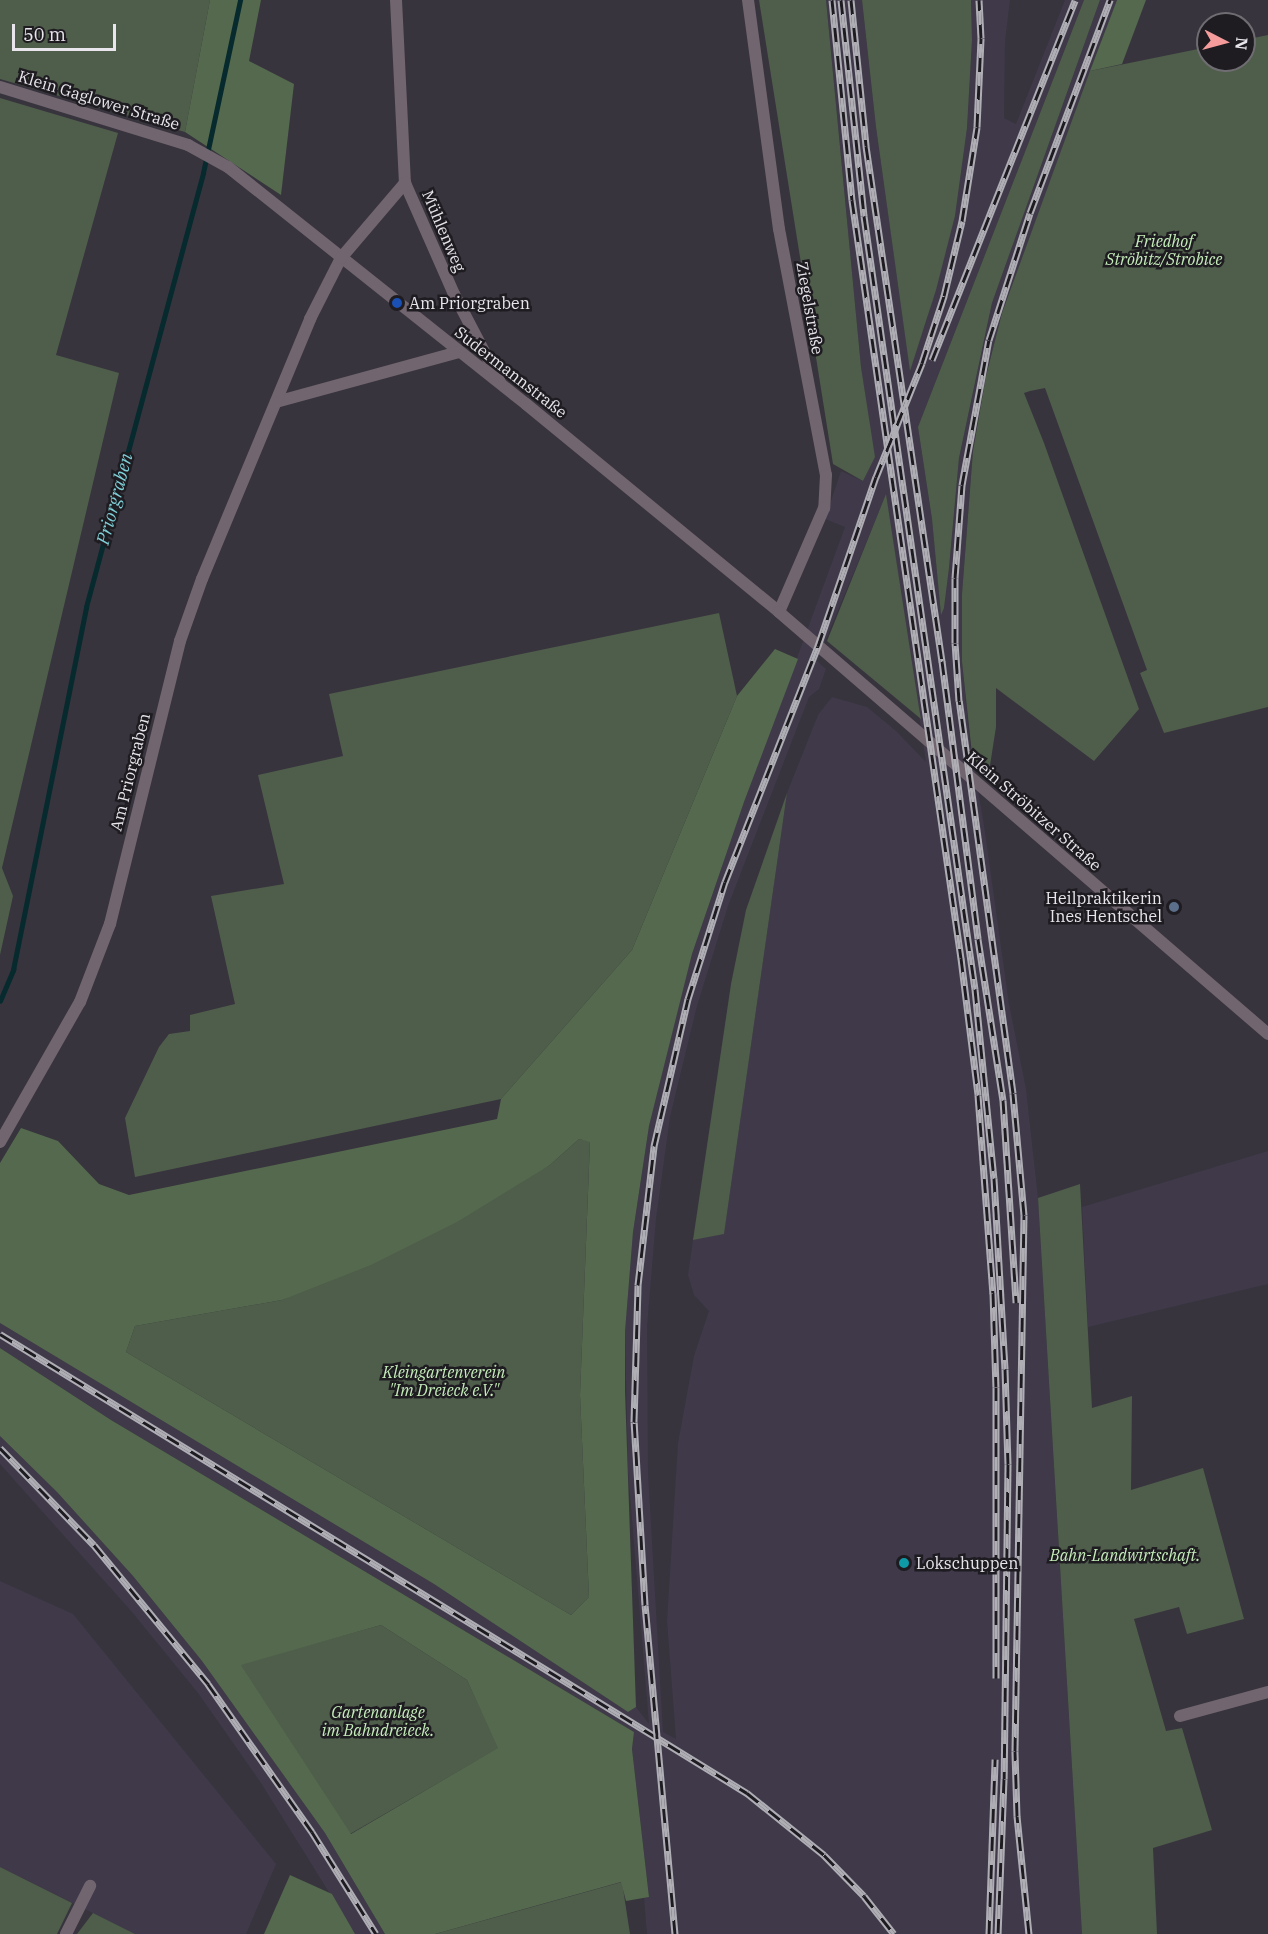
<!DOCTYPE html>
<html>
<head>
<meta charset="utf-8">
<style>
	body { margin:0 }
	#map { position:relative; width:1268px; height:1934px; overflow:hidden; background:#37343d; font-family:"IBM Plex Serif",serif }
	div>[style] { position:absolute }
	[style*='--x'] { left:calc(var(--x)*1px); top:calc(var(--y)*1px); width:calc(var(--w)*1px); rotate:calc(var(--a)*1deg) }
	.built>* { inset:0; background:#3f3949 }
	.green>* { inset:0; background:#4f5d4b }
	.forest>* { inset:0; background:#54694d }
	.stream>* { height:4.5px; margin:-2.25px; padding:0 2.25px; transform-origin:2.25px; border-radius:2.25px; background:#062a2d }
	.minor>* { height:12px; margin:-6px; padding:0 6px; transform-origin:6px; border-radius:6px; background:#71656f }
	.rail>* { height:7px; margin-top:-3.5px; transform-origin:0; background:repeating-linear-gradient(90deg,#1e1c21 0 14px,#b0aeb5 0 28px); box-sizing:border-box; border-block:2px solid #b0aeb5 }
	.dots>* { width:16px; height:16px; translate:-50% -50%; box-sizing:border-box; border:3px solid #1e1c21; border-radius:50% }
	span { translate:-50% -50%; white-space:nowrap; text-align:center; line-height:1.15; -webkit-text-stroke:5px #1e1c21; paint-order:stroke }
	.street-label { font-size:16px; color:#e8e6ec }
	.park-label { font-size:16px; color:#c5edba; font-style:italic }
	.poi-label { font-size:16px; color:#e8e6ec }
	.left { translate:0 -50%; text-align:left }
	.right { translate:-100% -50%; text-align:right }
	.water-label { font-size:18px; color:#7fcfd7; font-style:italic }
	.north { position:absolute; left:1196px; top:12px; width:60px; height:60px; box-sizing:border-box; background:#1e1c21; border:2px solid #6f6d72; border-radius:50%; rotate:96deg; font-size:16px; font-weight:700; line-height:24px; text-align:center; color:#e8e6ec }
	.north::after { content:''; display:block; margin:auto; width:21px; height:27px; background:#f59b9b; clip-path:polygon(50% 0,100% 100%,50% 72%,0 100%) }
	.scale { position:absolute; left:12px; top:24px; width:104px; height:27px; box-sizing:border-box; border:3px solid #e8e6ec; border-top:0; padding-left:8px; font-size:18px; line-height:21px; white-space:nowrap; color:#e8e6ec; -webkit-text-stroke:4px #1e1c21; paint-order:stroke }
</style>
</head>
<body>
<div id="map">
	<div class="built">
		<i style="clip-path:polygon(evenodd,826px 0,862px 0,876px 127px,910px 369px,927px 319px,955px 216px,967px 128px,972px 40px,971px 0,1010px 0,1005px 41px,1004px 118px,1016px 124px,1065px 0,1084px 0,918px 427px,932px 519px,941px 613px,944px 608px,949px 568px,959px 458px,992px 303px,1100px 0,1117px 0,1002px 313px,986px 376px,973px 451px,962px 594px,962px 662px,970px 744px,984px 825px,1009px 1004px,1026px 1089px,1038px 1198px,1082px 1934px,647px 1934px,644px 1898px,649px 1896px,632px 1749px,634px 1732px,111px 1420px,0 1348px,0 1323px,434px 1584px,628px 1712px,636px 1707px,649px 1724px,628px 1471px,625px 1332px,633px 1232px,649px 1126px,692px 954px,744px 802px,845px 527px,825px 519px,841px 471px,863px 481px,874px 457px,861px 367px,826px 0,886px 495px,926px 762px,896px 731px,867px 707px,832px 697px,818px 715px,787px 793px,724px 1233px,693px 1240px,688px 1275px,694px 1295px,709px 1311px,694px 1356px,678px 1443px,667px 1621px,676px 1739px,663px 1732px,648px 1472px,647px 1327px,656px 1219px,670px 1117px,697px 1006px,728px 906px,809px 697px,819px 689px,826px 669px,817px 661px,886px 495px)"></i>
		<i style="clip-path:polygon(1268px 1151px,1268px 1284px,1088px 1327px,1082px 1207px)"></i>
		<i style="clip-path:polygon(0 1436px,57px 1492px,133px 1576px,202px 1661px,325px 1833px,385px 1934px,355px 1934px,261px 1783px,198px 1693px,132px 1612px,0 1464px)"></i>
		<i style="clip-path:polygon(0 1581px,73px 1614px,276px 1864px,246px 1934px,135px 1934px,0 1867px)"></i>
	</div>
	<div class="green">
		<i style="clip-path:polygon(0 0,210px 0,185px 132px,0 79px)"></i>
		<i style="clip-path:polygon(759px 0,826px 0,861px 367px,875px 457px,863px 481px,833px 464px)"></i>
		<i style="clip-path:polygon(862px 0,971px 0,972px 40px,967px 128px,955px 216px,936px 290px,910px 371px,876px 127px)"></i>
		<i style="clip-path:polygon(1084px 0,1100px 0,992px 303px,987px 326px,959px 458px,949px 568px,944px 608px,941px 615px,932px 519px,918px 427px)"></i>
		<i style="clip-path:polygon(1268px 35px,1268px 707px,1164px 733px,1140px 673px,1147px 670px,1045px 388px,1030px 391px,1024px 393px,1044px 443px,1139px 709px,1094px 761px,996px 688px,996px 727px,989px 772px,973px 763px,962px 662px,962px 594px,973px 451px,986px 376px,1002px 313px,1090px 71px,1208px 47px,1208px 60px,1244px 60px,1244px 40px)"></i>
		<i style="clip-path:polygon(0 98px,118px 133px,56px 355px,119px 373px,2px 868px,13px 896px,0 955px)"></i>
		<i style="clip-path:polygon(886px 494px,919px 708px,921px 719px,827px 641px)"></i>
		<i style="clip-path:polygon(719px 613px,737px 696px,632px 950px,501px 1099px,135px 1177px,125px 1118px,159px 1047px,169px 1034px,190px 1031px,190px 1015px,235px 1004px,211px 896px,284px 884px,258px 775px,343px 756px,329px 694px)"></i>
		<i style="clip-path:polygon(787px 793px,724px 1234px,693px 1240px,731px 984px,746px 910px)"></i>
		<i style="clip-path:polygon(579px 1139px,590px 1141px,580px 1395px,589px 1597px,571px 1615px,126px 1352px,135px 1326px,282px 1300px,550px 1165px)"></i>
		<i style="clip-path:polygon(1080px 1184px,1092px 1408px,1132px 1396px,1131px 1490px,1203px 1468px,1244px 1619px,1187px 1634px,1179px 1607px,1134px 1619px,1166px 1731px,1182px 1728px,1212px 1830px,1153px 1848px,1157px 1934px,1082px 1934px,1038px 1198px)"></i>
		<i style="clip-path:polygon(381px 1625px,467px 1680px,499px 1748px,350px 1834px,240px 1664px)"></i>
		<i style="clip-path:polygon(0 1867px,72px 1903px,57px 1934px,0 1934px)"></i>
		<i style="clip-path:polygon(622px 1882px,630px 1934px,435px 1934px)"></i>
		<i style="clip-path:polygon(93px 1913px,135px 1934px,77px 1934px)"></i>
	</div>
	<div class="forest">
		<i style="clip-path:polygon(210px 0,261px 0,249px 61px,294px 84px,281px 195px,185px 132px)"></i>
		<i style="clip-path:polygon(1117px 0,1146px 0,1122px 64px,1090px 71px)"></i>
		<i style="clip-path:polygon(evenodd,775px 649px,798px 659px,744px 802px,692px 954px,649px 1126px,633px 1232px,625px 1332px,625px 1391px,636px 1707px,628px 1712px,434px 1584px,0 1323px,0 1163px,21px 1128px,58px 1141px,99px 1184px,129px 1195px,497px 1119px,501px 1099px,632px 950px,737px 696px,775px 649px,579px 1139px,590px 1142px,580px 1395px,589px 1597px,571px 1615px,126px 1352px,135px 1326px,282px 1300px,371px 1265px,457px 1222px,550px 1165px,579px 1139px)"></i>
		<i style="clip-path:polygon(evenodd,0 1348px,111px 1420px,634px 1732px,632px 1749px,649px 1897px,626px 1901px,621px 1882px,435px 1934px,385px 1934px,325px 1833px,202px 1661px,133px 1576px,57px 1492px,0 1436px,0 1348px,381px 1625px,467px 1680px,498px 1748px,351px 1834px,241px 1665px,381px 1625px)"></i>
		<i style="clip-path:polygon(290px 1875px,332px 1894px,355px 1934px,264px 1934px)"></i>
	</div>
	<div class="stream">
		<i style="--x:0;--y:1001;--w:34;--a:-67"></i>
		<i style="--x:13;--y:970;--w:370;--a:-78.6"></i>
		<i style="--x:86;--y:607;--w:449;--a:-74.9"></i>
		<i style="--x:203;--y:173;--w:177;--a:-77.9"></i>
	</div>
	<div class="minor">
		<i style="--x:396;--y:0;--w:183;--a:87.2"></i>
		<i style="--x:405;--y:183;--w:121;--a:66.2"></i>
		<i style="--x:454;--y:294;--w:99;--a:62.4"></i>
		<i style="--x:748;--y:0;--w:231;--a:82.3"></i>
		<i style="--x:779;--y:229;--w:250;--a:79.2"></i>
		<i style="--x:826;--y:475;--w:33;--a:93"></i>
		<i style="--x:824;--y:508;--w:113;--a:113.4"></i>
		<i style="--x:0;--y:87;--w:197;--a:17.1"></i>
		<i style="--x:188;--y:145;--w:46;--a:28.8"></i>
		<i style="--x:228;--y:167;--w:381;--a:38.5"></i>
		<i style="--x:526;--y:404;--w:328;--a:39.4"></i>
		<i style="--x:779;--y:612;--w:646;--a:40.79"></i>
		<i style="--x:276;--y:402;--w:190;--a:-15.3"></i>
		<i style="--x:0;--y:1142;--w:161;--a:-60.3"></i>
		<i style="--x:80;--y:1002;--w:84;--a:-69"></i>
		<i style="--x:110;--y:924;--w:292;--a:-76.1"></i>
		<i style="--x:180;--y:641;--w:66;--a:-70.5"></i>
		<i style="--x:202;--y:579;--w:282;--a:-67.4"></i>
		<i style="--x:310;--y:319;--w:68;--a:-63.1"></i>
		<i style="--x:341;--y:258;--w:99;--a:-49.5"></i>
		<i style="--x:1180;--y:1716;--w:91;--a:-15.3"></i>
		<i style="--x:66;--y:1934;--w:54;--a:-63.4"></i>
	</div>
	<div class="rail">
		<i style="--x:832;--y:0;--w:201;--a:84.3"></i>
		<i style="--x:852;--y:200;--w:766;--a:81.82"></i>
		<i style="--x:961;--y:958;--w:138;--a:82.9"></i>
		<i style="--x:978;--y:1095;--w:199;--a:85.7"></i>
		<i style="--x:993;--y:1293;--w:94;--a:88.2"></i>
		<i style="--x:996;--y:1387;--w:291;--a:90"></i>
		<i style="--x:841;--y:0;--w:217;--a:83.9"></i>
		<i style="--x:864;--y:216;--w:781;--a:81.83"></i>
		<i style="--x:975;--y:989;--w:190;--a:84.3"></i>
		<i style="--x:994;--y:1178;--w:191;--a:86.7"></i>
		<i style="--x:1005;--y:1369;--w:95;--a:88.2"></i>
		<i style="--x:1008;--y:1464;--w:315;--a:90.7"></i>
		<i style="--x:1004;--y:1779;--w:155;--a:92.2"></i>
		<i style="--x:851;--y:0;--w:147;--a:84.1"></i>
		<i style="--x:866;--y:146;--w:521;--a:81.61"></i>
		<i style="--x:942;--y:661;--w:280;--a:82.6"></i>
		<i style="--x:978;--y:939;--w:163;--a:81.2"></i>
		<i style="--x:1003;--y:1100;--w:203;--a:86.3"></i>
		<i style="--x:932;--y:360;--w:387;--a:-68.3"></i>
		<i style="--x:0;--y:1334;--w:877;--a:31.57"></i>
		<i style="--x:747;--y:1793;--w:99;--a:38.8"></i>
		<i style="--x:824;--y:1855;--w:57;--a:45.7"></i>
		<i style="--x:864;--y:1896;--w:48;--a:51.7"></i>
		<i style="--x:0;--y:1448;--w:135;--a:45.9"></i>
		<i style="--x:94;--y:1545;--w:180;--a:50.6"></i>
		<i style="--x:208;--y:1684;--w:181;--a:54.9"></i>
		<i style="--x:312;--y:1832;--w:120;--a:57.9"></i>
		<i style="--x:675;--y:1934;--w:330;--a:-95.2"></i>
		<i style="--x:645;--y:1605;--w:183;--a:-93.4"></i>
		<i style="--x:634;--y:1422;--w:137;--a:-88.3"></i>
		<i style="--x:638;--y:1285;--w:140;--a:-83.4"></i>
		<i style="--x:654;--y:1146;--w:151;--a:-77"></i>
		<i style="--x:688;--y:999;--w:123;--a:-72.5"></i>
		<i style="--x:725;--y:882;--w:254;--a:-68.5"></i>
		<i style="--x:818;--y:646;--w:179;--a:-71.1"></i>
		<i style="--x:876;--y:477;--w:123;--a:-68"></i>
		<i style="--x:922;--y:363;--w:71;--a:-71.8"></i>
		<i style="--x:944;--y:296;--w:77;--a:-76.5"></i>
		<i style="--x:962;--y:221;--w:95;--a:-80.9"></i>
		<i style="--x:977;--y:127;--w:89;--a:-87.4"></i>
		<i style="--x:981;--y:38;--w:38;--a:-93"></i>
		<i style="--x:989;--y:1934;--w:175;--a:-88"></i>
		<i style="--x:1029;--y:1934;--w:119;--a:-95.8"></i>
		<i style="--x:1017;--y:1816;--w:65;--a:-91.8"></i>
		<i style="--x:1015;--y:1751;--w:536;--a:-89.04"></i>
		<i style="--x:1024;--y:1215;--w:122;--a:-95.2"></i>
		<i style="--x:1013;--y:1093;--w:396;--a:-97.8"></i>
		<i style="--x:959;--y:701;--w:58;--a:-93.9"></i>
		<i style="--x:955;--y:643;--w:65;--a:-90"></i>
		<i style="--x:955;--y:578;--w:93;--a:-85.7"></i>
		<i style="--x:962;--y:485;--w:147;--a:-79.5"></i>
		<i style="--x:989;--y:340;--w:133;--a:-72.1"></i>
		<i style="--x:1030;--y:213;--w:228;--a:-69.4"></i>
	</div>
	<div class="dots">
		<i style="left:397px;top:303px;background:#1a4fb4"></i>
		<i style="left:1174px;top:907px;background:#5c6f8a"></i>
		<i style="left:904px;top:1563px;background:#0f9aa8"></i>
	</div>
	<div class="street-label">
		<span style="left:99px;top:100px;rotate:17deg">Klein Gaglower Straße</span>
		<span style="left:444px;top:231px;rotate:67deg">Mühlenweg</span>
		<span style="left:810px;top:308px;rotate:80deg">Ziegelstraße</span>
		<span style="left:511px;top:372px;rotate:38deg">Sudermannstraße</span>
		<span style="left:130px;top:772px;rotate:-76deg">Am Priorgraben</span>
		<span style="left:1034px;top:811px;rotate:41deg">Klein Ströbitzer Straße</span>
	</div>
	<div class="park-label">
		<span style="left:1164px;top:250px">Friedhof<br>Ströbitz/Strobice</span>
		<span style="left:444px;top:1381px">Kleingartenverein<br>"Im Dreieck e.V."</span>
		<span style="left:1125px;top:1555px">Bahn-Landwirtschaft.</span>
		<span style="left:378px;top:1721px">Gartenanlage<br>im Bahndreieck.</span>
	</div>
	<div class="poi-label">
		<span class="left" style="left:409px;top:303px">Am Priorgraben</span>
		<span class="right" style="left:1162px;top:907px">Heilpraktikerin<br>Ines Hentschel</span>
		<span class="left" style="left:916px;top:1563px">Lokschuppen</span>
	</div>
	<div class="water-label">
		<span style="left:115px;top:499px;rotate:-75deg">Priorgraben</span>
	</div>
	<div class="north">N</div>
	<div class="scale">50 m</div>
</div>
</body>
</html>
